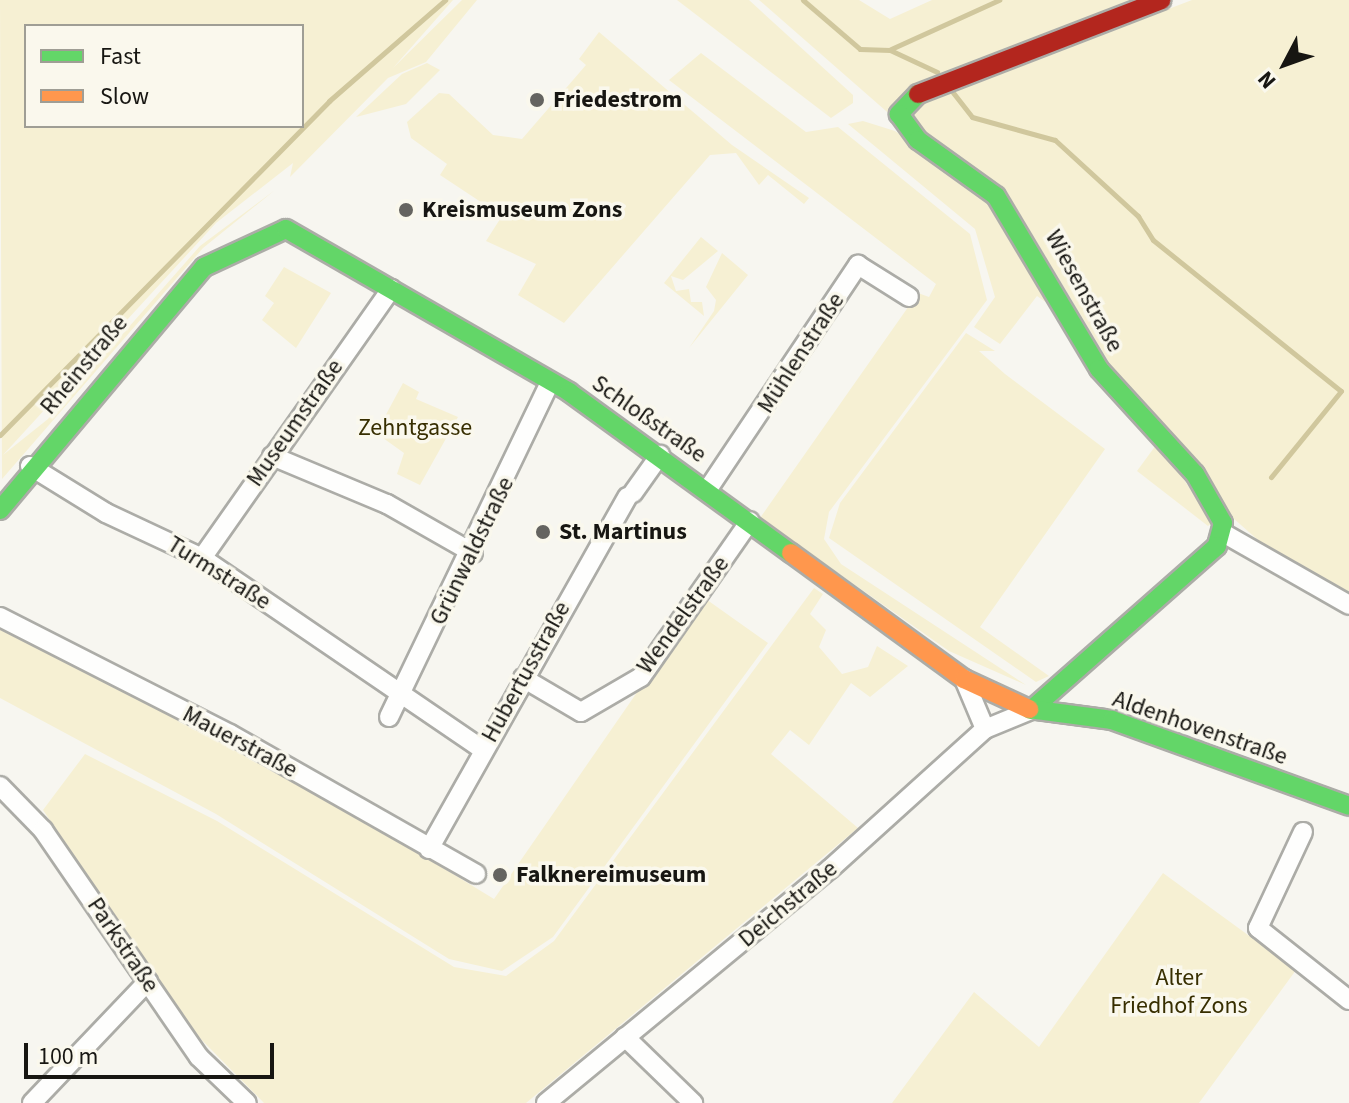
<!DOCTYPE html>
<html>
<head>
<meta charset="utf-8">
<style>
	body { margin:0 }
	#map { position:relative; width:1349px; height:1103px; overflow:hidden; background:#f7f6f0; font-family:"Source Sans 3",sans-serif }
	div>[style] { position:absolute }
	[style*='--x'] { left:calc(var(--x)*1px); top:calc(var(--y)*1px); width:calc(var(--w)*1px); rotate:calc(var(--a)*1deg) }
	.green>* { inset:0; background:#f6f0d3 }
	.stream>* { height:5px; margin:-2.5px; padding:0 2.5px; transform-origin:2.5px; border-radius:2.5px; background:#d0c79d }
	.roads { filter:drop-shadow(2px 0 #acaca7) drop-shadow(-2px 0 #acaca7) drop-shadow(0 2px #acaca7) drop-shadow(0 -2px #acaca7) }
	.street>* { height:18px; margin:-9px; padding:0 9px; transform-origin:9px; border-radius:9px; background:#fefefd }
	.fast>* { height:18px; margin:-9px; padding:0 9px; transform-origin:9px; border-radius:9px; background:#63d668 }
	.slow>* { height:18px; margin:-9px; padding:0 9px; transform-origin:9px; border-radius:9px; background:#ff974d }
	.jam>* { height:18px; margin:-9px; padding:0 9px; transform-origin:9px; border-radius:9px; background:#b3261e }
	.dots>* { width:22px; height:22px; translate:-50% -50%; box-sizing:border-box; border:4px solid #faf8ed; border-radius:50% }
	span { translate:-50% -50%; white-space:nowrap; text-align:center; line-height:1.15; -webkit-text-stroke:7px #faf8ed; paint-order:stroke }
	.poi-label { font-size:24px; color:#171612; font-weight:700 }
	.left { translate:0 -50%; text-align:left }
	.street-label { font-size:24px; color:#171612 }
	.park-label { font-size:24px; color:#372e00 }
	.legend { position:absolute; left:24px; top:24px; width:280px; height:104px; box-sizing:border-box; background:#faf8ed; border:2px solid #9f9e95; margin:0; padding:10px 14px; list-style:none; font-size:24px; color:#171612 }
	.legend li { display:flex; align-items:center; gap:16px; height:40px }
	.legend b { width:40px; border:2px solid #9f9e95 }
	.north { position:absolute; left:1245px; top:24px; width:80px; height:80px; -webkit-text-stroke:6px #faf8ed; paint-order:stroke; rotate:229deg; font-size:22px; font-weight:700; line-height:32px; text-align:center; color:#171612 }
	.north::after { content:''; display:block; margin:auto; width:28px; height:36px; background:#171612; clip-path:polygon(50% 0,100% 100%,50% 72%,0 100%) }
	.scale { position:absolute; left:24px; top:1043px; width:250px; height:36px; box-sizing:border-box; border:4px solid #171612; border-top:0; padding-left:10px; font-size:24px; line-height:28px; white-space:nowrap; color:#171612; -webkit-text-stroke:6px #faf8ed; paint-order:stroke }
</style>
</head>
<body>
<div id="map">
	<div class="green">
		<i style="clip-path:polygon(evenodd,0 0,453px 0,393px 68px,462px 0,477px 0,426px 62px,388px 78px,290px 177px,293px 163px,216px 223px,3px 455px,48px 419px,200px 246px,275px 190px,203px 248px,2px 479px,0 0,302px 26px,302px 126px,26px 126px,26px 26px,302px 26px)"></i>
		<i style="clip-path:polygon(677px 0,749px 0,853px 95px,853px 103px,831px 118px)"></i>
		<i style="clip-path:polygon(759px 0,859px 0,890px 19px,932px 0,1136px 0,960px 89px,1192px 0,1349px 0,1349px 598px,1266px 547px,1233px 518px,1121px 382px,1038px 244px)"></i>
		<i style="clip-path:polygon(599px 32px,732px 145px,809px 198px,804px 204px,768px 175px,759px 185px,736px 153px,710px 155px,564px 323px,518px 295px,536px 264px,486px 241px,502px 216px,440px 175px,447px 164px,411px 138px,407px 122px,439px 93px,449px 94px,493px 135px,522px 139px,586px 65px,579px 59px)"></i>
		<i style="clip-path:polygon(701px 53px,806px 132px,838px 127px,970px 234px,987px 300px,829px 512px,824px 539px,841px 564px,1026px 685px,949px 651px,760px 518px,918px 293px,929px 297px,936px 284px,669px 80px)"></i>
		<i style="clip-path:polygon(427px 63px,440px 70px,406px 104px,356px 117px,402px 74px)"></i>
		<i style="clip-path:polygon(863px 121px,895px 131px,984px 193px,1047px 303px,1037px 296px,1000px 344px,974px 327px,995px 297px,975px 229px,848px 124px)"></i>
		<i style="clip-path:polygon(701px 237px,718px 251px,683px 280px,671px 276px,676px 291px,689px 289px,691px 302px,702px 302px,704px 316px,664px 283px)"></i>
		<i style="clip-path:polygon(722px 253px,748px 275px,689px 348px,714px 311px,716px 300px,706px 287px)"></i>
		<i style="clip-path:polygon(284px 267px,331px 293px,296px 348px,262px 320px,274px 303px,265px 296px)"></i>
		<i style="clip-path:polygon(966px 333px,995px 351px,979px 351px,1005px 374px,1105px 449px,980px 627px,1049px 676px,1036px 682px,829px 538px,840px 503px)"></i>
		<i style="clip-path:polygon(403px 383px,419px 392px,416px 399px,458px 417px,420px 485px,397px 474px,404px 453px,376px 433px)"></i>
		<i style="clip-path:polygon(1159px 441px,1212px 523px,1208px 526px,1137px 471px)"></i>
		<i style="clip-path:polygon(814px 588px,823px 594px,810px 614px,826px 630px,819px 647px,842px 674px,868px 667px,877px 646px,908px 666px,870px 697px,851px 683px,809px 745px,790px 730px,771px 754px,858px 828px,526px 1103px,264px 1103px,187px 1025px,43px 810px,85px 754px,217px 821px,454px 967px,506px 976px,554px 941px)"></i>
		<i style="clip-path:polygon(703px 597px,768px 643px,553px 937px,502px 971px,449px 959px,216px 814px,0 698px,0 624px,333px 801px,494px 899px)"></i>
		<i style="clip-path:polygon(1163px 873px,1296px 970px,1199px 1103px,892px 1103px,974px 992px,1039px 1047px)"></i>
	</div>
	<div class="stream">
		<i style="--x:803;--y:0;--w:75;--a:40.7"></i>
		<i style="--x:860;--y:49;--w:30;--a:2"></i>
		<i style="--x:890;--y:50;--w:52;--a:25.1"></i>
		<i style="--x:891;--y:49;--w:119;--a:-24.4"></i>
		<i style="--x:951;--y:90;--w:34;--a:52"></i>
		<i style="--x:972;--y:117;--w:86;--a:15.5"></i>
		<i style="--x:1055;--y:140;--w:113;--a:42.5"></i>
		<i style="--x:1138;--y:216;--w:28;--a:58"></i>
		<i style="--x:1153;--y:240;--w:241;--a:38.8"></i>
		<i style="--x:1341;--y:391;--w:111;--a:129.1"></i>
		<i style="--x:0;--y:435;--w:469;--a:-45.4"></i>
		<i style="--x:329;--y:101;--w:154;--a:-41"></i>
	</div>
	<div class="roads">
		<div class="street">
			<i style="--x:272;--y:456;--w:125;--a:22.7"></i>
			<i style="--x:387;--y:504;--w:99;--a:29.7"></i>
			<i style="--x:30;--y:466;--w:89;--a:31.7"></i>
			<i style="--x:106;--y:513;--w:106;--a:25.1"></i>
			<i style="--x:202;--y:558;--w:340;--a:34.3"></i>
			<i style="--x:708;--y:489;--w:270;--a:-56.2"></i>
			<i style="--x:858;--y:265;--w:60;--a:32.1"></i>
			<i style="--x:633;--y:493;--w:47;--a:-54.6"></i>
			<i style="--x:1223;--y:533;--w:145;--a:29.7"></i>
			<i style="--x:202;--y:558;--w:329;--a:-54.9"></i>
			<i style="--x:0;--y:617;--w:258;--a:27"></i>
			<i style="--x:230;--y:734;--w:283;--a:29.6"></i>
			<i style="--x:523;--y:678;--w:67;--a:30.4"></i>
			<i style="--x:581;--y:712;--w:69;--a:-30.3"></i>
			<i style="--x:641;--y:677;--w:190;--a:-55.1"></i>
			<i style="--x:964;--y:679;--w:54;--a:67.2"></i>
			<i style="--x:389;--y:717;--w:371;--a:-64.3"></i>
			<i style="--x:0;--y:786;--w:62;--a:45.7"></i>
			<i style="--x:43;--y:830;--w:275;--a:55.5"></i>
			<i style="--x:199;--y:1057;--w:66;--a:43.8"></i>
			<i style="--x:1303;--y:832;--w:106;--a:115.1"></i>
			<i style="--x:1258;--y:928;--w:116;--a:38.4"></i>
			<i style="--x:429;--y:849;--w:404;--a:-60.6"></i>
			<i style="--x:625;--y:1037;--w:95;--a:44.1"></i>
			<i style="--x:32;--y:1103;--w:168;--a:-46.4"></i>
			<i style="--x:546;--y:1103;--w:368;--a:-39.5"></i>
			<i style="--x:830;--y:869;--w:209;--a:-42.1"></i>
			<i style="--x:985;--y:729;--w:50;--a:-22.4"></i>
		</div>
		<div class="fast">
			<i style="--x:918;--y:94;--w:28;--a:134"></i>
			<i style="--x:899;--y:114;--w:32;--a:54"></i>
			<i style="--x:918;--y:140;--w:96;--a:35.7"></i>
			<i style="--x:996;--y:196;--w:201;--a:59.2"></i>
			<i style="--x:1099;--y:369;--w:142;--a:47.6"></i>
			<i style="--x:1195;--y:474;--w:56;--a:60.3"></i>
			<i style="--x:1223;--y:523;--w:24;--a:105"></i>
			<i style="--x:1217;--y:546;--w:248;--a:138.6"></i>
			<i style="--x:0;--y:510;--w:317;--a:-50"></i>
			<i style="--x:204;--y:267;--w:90;--a:-24.9"></i>
			<i style="--x:286;--y:229;--w:327;--a:29.9"></i>
			<i style="--x:569;--y:392;--w:274;--a:36"></i>
			<i style="--x:1029;--y:709;--w:84;--a:7.5"></i>
			<i style="--x:1112;--y:720;--w:252;--a:19.9"></i>
		</div>
		<div class="slow">
			<i style="--x:791;--y:553;--w:214;--a:36.1"></i>
			<i style="--x:964;--y:679;--w:72;--a:24.8"></i>
		</div>
		<div class="jam">
			<i style="--x:918;--y:94;--w:261;--a:-21.1"></i>
		</div>
	</div>
	<div class="dots">
		<i style="left:537px;top:100px;background:#656460"></i>
		<i style="left:406px;top:210px;background:#656460"></i>
		<i style="left:543px;top:532px;background:#656460"></i>
		<i style="left:500px;top:875px;background:#656460"></i>
	</div>
	<div class="poi-label">
		<span class="left" style="left:553px;top:100px">Friedestrom</span>
		<span class="left" style="left:422px;top:210px">Kreismuseum Zons</span>
		<span class="left" style="left:559px;top:532px">St. Martinus</span>
		<span class="left" style="left:516px;top:875px">Falknereimuseum</span>
	</div>
	<div class="street-label">
		<span style="left:1084px;top:291px;rotate:61deg">Wiesenstraße</span>
		<span style="left:801px;top:353px;rotate:-57deg">Mühlenstraße</span>
		<span style="left:84px;top:365px;rotate:-50deg">Rheinstraße</span>
		<span style="left:649px;top:419px;rotate:35deg">Schloßstraße</span>
		<span style="left:295px;top:423px;rotate:-55deg">Museumstraße</span>
		<span style="left:472px;top:551px;rotate:-64deg">Grünwaldstraße</span>
		<span style="left:219px;top:573px;rotate:32deg">Turmstraße</span>
		<span style="left:683px;top:615px;rotate:-54deg">Wendelstraße</span>
		<span style="left:526px;top:672px;rotate:-61deg">Hubertusstraße</span>
		<span style="left:1200px;top:728px;rotate:19deg">Aldenhovenstraße</span>
		<span style="left:240px;top:742px;rotate:28deg">Mauerstraße</span>
		<span style="left:788px;top:904px;rotate:-40deg">Deichstraße</span>
		<span style="left:123px;top:945px;rotate:56deg">Parkstraße</span>
	</div>
	<div class="park-label">
		<span style="left:415px;top:428px">Zehntgasse</span>
		<span style="left:1179px;top:992px">Alter<br>Friedhof Zons</span>
	</div>
	<ul class="legend">
	<li><b style="height:10px;background:#63d668"></b>Fast</li>
	<li><b style="height:10px;background:#ff974d"></b>Slow</li>
	</ul>
	<div class="north">N</div>
	<div class="scale">100 m</div>
</div>
</body>
</html>
